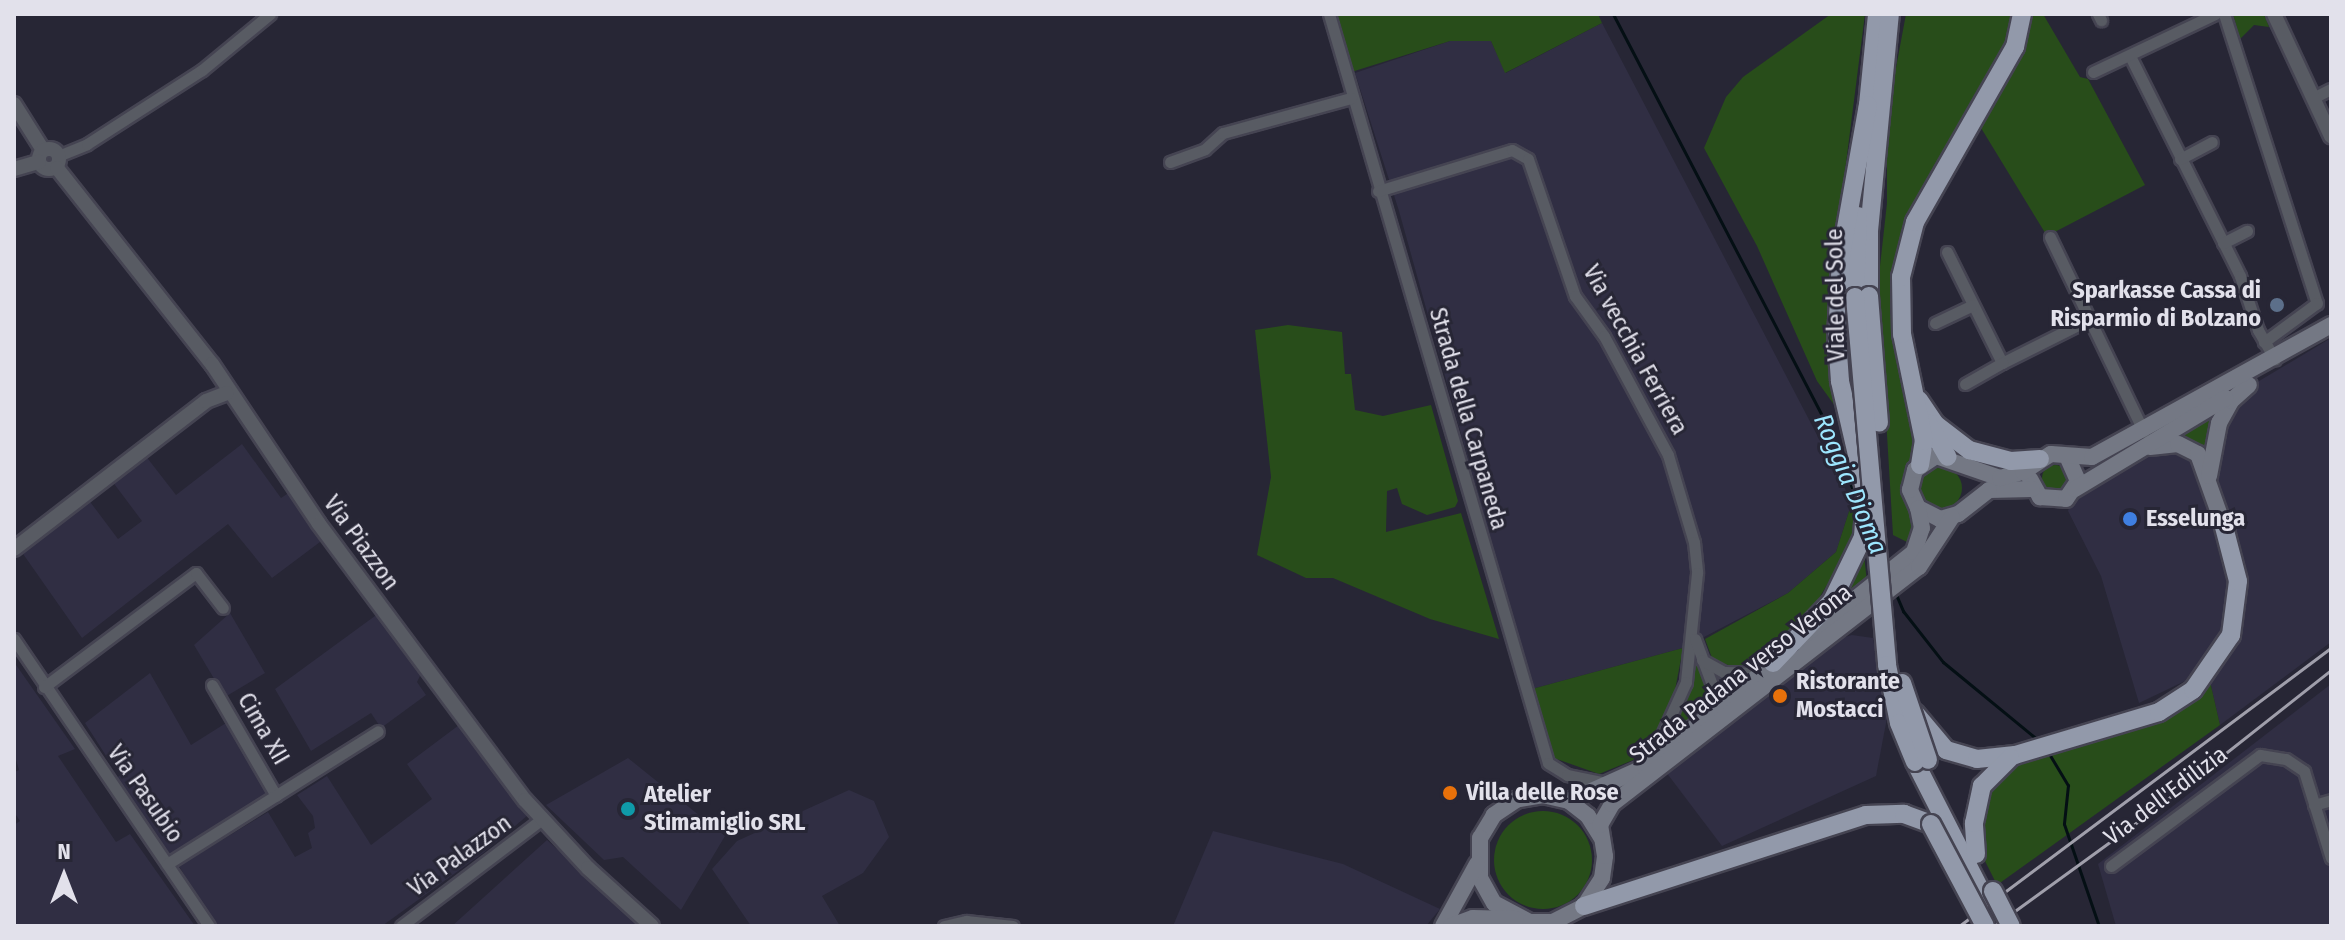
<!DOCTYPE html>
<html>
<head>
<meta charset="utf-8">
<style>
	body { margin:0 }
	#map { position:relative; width:2345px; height:940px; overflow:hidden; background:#272635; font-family:"Fira Sans Condensed",sans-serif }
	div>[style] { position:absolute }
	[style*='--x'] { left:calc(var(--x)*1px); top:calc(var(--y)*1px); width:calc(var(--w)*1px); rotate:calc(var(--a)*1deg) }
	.built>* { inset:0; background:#302e43 }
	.green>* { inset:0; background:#284d1a }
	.round { border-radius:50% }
	.stream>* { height:3px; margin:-1.5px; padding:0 1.5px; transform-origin:1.5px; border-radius:1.5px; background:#040f14 }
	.roads { filter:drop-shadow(2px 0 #454452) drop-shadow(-2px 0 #454452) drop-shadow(0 2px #454452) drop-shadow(0 -2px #454452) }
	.minor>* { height:11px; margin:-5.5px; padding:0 5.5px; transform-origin:5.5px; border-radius:5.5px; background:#585b63 }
	.tertiary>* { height:14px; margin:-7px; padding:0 7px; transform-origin:7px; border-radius:7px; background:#585b63 }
	.tertiary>.ring { margin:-7px; padding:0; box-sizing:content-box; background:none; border:14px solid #585b63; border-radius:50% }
	.secondary>* { height:16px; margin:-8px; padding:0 8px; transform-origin:8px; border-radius:8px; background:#747884 }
	.trunk>* { height:18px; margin:-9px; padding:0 9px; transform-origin:9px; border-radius:9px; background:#9299aa }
	.rail>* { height:3px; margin:-1.5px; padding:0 1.5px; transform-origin:1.5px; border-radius:1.5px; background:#a09fab }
	.bridges { filter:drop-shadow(2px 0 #454452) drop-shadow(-2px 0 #454452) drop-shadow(0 2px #454452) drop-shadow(0 -2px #454452) }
	.trunk-bridge>* { height:18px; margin:-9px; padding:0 9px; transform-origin:9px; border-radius:9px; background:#9299aa }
	.dots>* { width:22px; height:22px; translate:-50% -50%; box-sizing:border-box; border:4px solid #272635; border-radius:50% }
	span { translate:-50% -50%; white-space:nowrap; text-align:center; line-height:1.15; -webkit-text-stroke:6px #272635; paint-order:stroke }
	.poi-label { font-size:24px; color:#e2e1eb; font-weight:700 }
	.right { translate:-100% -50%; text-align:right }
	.left { translate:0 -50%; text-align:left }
	.street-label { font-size:24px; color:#e2e1eb }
	.water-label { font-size:26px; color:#9de6fe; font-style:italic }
	.frame { position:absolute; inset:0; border:16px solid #e2e1eb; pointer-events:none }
	.north { position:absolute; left:24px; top:836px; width:80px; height:80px; -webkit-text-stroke:6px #272635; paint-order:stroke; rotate:0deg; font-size:22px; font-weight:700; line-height:32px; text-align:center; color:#e2e1eb }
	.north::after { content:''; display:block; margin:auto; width:28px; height:36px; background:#e2e1eb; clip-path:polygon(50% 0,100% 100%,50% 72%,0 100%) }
</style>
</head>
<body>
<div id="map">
	<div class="built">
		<i style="clip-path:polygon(1602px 23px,1852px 502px,1836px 552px,1788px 593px,1683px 648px,1532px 689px,1399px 211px,1355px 73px,1450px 41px,1491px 41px,1506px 73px)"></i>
		<i style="clip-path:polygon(2331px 338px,2331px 642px,2220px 725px,2209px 677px,2238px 629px,2228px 517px,2215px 474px,2221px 425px,2249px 387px)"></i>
		<i style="clip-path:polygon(242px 444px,281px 498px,290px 492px,324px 539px,272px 578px,228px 524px,82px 638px,21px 551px,88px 499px,118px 539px,142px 521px,112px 481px,145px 455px,176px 495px)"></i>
		<i style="clip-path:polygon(2172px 451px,2194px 461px,2202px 480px,2226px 561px,2230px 603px,2222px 632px,2185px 681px,2139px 703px,2101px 576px,2068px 511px,2070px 504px,2146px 453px)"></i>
		<i style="clip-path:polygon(230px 613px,265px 673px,225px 697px,194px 645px)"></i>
		<i style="clip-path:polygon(379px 613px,423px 670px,417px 682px,426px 695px,381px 728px,371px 713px,311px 751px,275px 689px)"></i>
		<i style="clip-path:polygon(1852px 635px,1873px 638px,1887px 718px,1876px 776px,1722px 846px,1666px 772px,1837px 639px)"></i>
		<i style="clip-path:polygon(14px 662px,75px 749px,58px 756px,116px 842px,130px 834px,195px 926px,14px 926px,14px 825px,20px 821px,14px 812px,14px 772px,19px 770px,14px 753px)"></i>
		<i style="clip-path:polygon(150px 673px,191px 745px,226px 723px,269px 794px,165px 857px,113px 780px,124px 773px,115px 759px,110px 762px,85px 723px)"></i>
		<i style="clip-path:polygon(2331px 684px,2331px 926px,2116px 926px,2098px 864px)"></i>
		<i style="clip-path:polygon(459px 725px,528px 815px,483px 853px,382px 926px,214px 926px,179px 866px,268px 812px,295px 857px,312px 848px,308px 833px,315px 828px,313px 816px,297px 795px,327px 776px,371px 845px,432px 799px,407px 764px)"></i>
		<i style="clip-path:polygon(628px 758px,725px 836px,681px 910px,623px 857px,604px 860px,546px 805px)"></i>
		<i style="clip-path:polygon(849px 790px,874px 801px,889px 837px,863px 873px,822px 896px,840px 926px,751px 926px,712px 869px,737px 841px)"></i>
		<i style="clip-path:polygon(1213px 831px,1343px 864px,1440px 909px,1426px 926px,1173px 926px)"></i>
		<i style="clip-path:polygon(547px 840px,642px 926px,452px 926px)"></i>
	</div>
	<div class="green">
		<i style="clip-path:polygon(1330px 14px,1598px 14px,1602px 23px,1505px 73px,1491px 41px,1450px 41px,1345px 74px)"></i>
		<i style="clip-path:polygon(1831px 14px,1865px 14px,1830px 289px,1828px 352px,1835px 406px,1817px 381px,1757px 246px,1704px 148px,1726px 97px,1743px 77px)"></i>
		<i style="clip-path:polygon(1906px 14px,2014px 14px,2004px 52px,1911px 218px,1895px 261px,1890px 312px,1920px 450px,1904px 482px,1904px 495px,1916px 515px,1913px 545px,1893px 535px,1878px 284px,1887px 203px,1887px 116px)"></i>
		<i style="clip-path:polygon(2029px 14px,2043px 14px,2080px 77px,2088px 79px,2145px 185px,2047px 236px,1978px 123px)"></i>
		<i style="clip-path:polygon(2233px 14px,2264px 14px,2269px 27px,2254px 25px,2240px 39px)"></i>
		<i style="clip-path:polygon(1288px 325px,1342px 332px,1345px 374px,1351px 374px,1355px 410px,1383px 416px,1431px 405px,1458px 501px,1455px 507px,1427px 515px,1402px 504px,1397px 488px,1387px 491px,1386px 532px,1461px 513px,1499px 639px,1430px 619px,1333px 578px,1306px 578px,1257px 555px,1271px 477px,1255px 330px)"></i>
		<i style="clip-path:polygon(2216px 410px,2205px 453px,2178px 440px,2176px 432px)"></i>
		<i class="round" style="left:2042px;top:465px;width:26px;height:26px"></i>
		<i class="round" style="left:1920px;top:467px;width:42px;height:42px"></i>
		<i style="clip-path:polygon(1859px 501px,1853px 541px,1815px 605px,1753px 664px,1730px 666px,1712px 658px,1705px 639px,1788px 593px,1836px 552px,1852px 502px)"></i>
		<i style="clip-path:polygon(1863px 546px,1867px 582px,1838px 603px)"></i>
		<i style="clip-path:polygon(1683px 648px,1673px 701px,1643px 756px,1599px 774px,1551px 757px,1532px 689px)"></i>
		<i style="clip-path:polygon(1694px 653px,1713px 703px,1671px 732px,1687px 693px)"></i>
		<i style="clip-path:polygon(2209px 677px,2220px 725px,1997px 885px,1980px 851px,1976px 807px,2007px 763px,2090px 737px)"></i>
		<i class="round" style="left:1494px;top:811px;width:98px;height:98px"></i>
	</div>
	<div class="stream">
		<i style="--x:1613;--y:14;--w:454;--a:62.5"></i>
		<i style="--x:1823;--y:417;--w:90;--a:67.7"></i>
		<i style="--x:1895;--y:592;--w:21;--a:67"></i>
		<i style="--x:1903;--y:611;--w:65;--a:51.9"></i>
		<i style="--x:1943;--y:662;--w:123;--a:39.4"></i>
		<i style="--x:2048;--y:752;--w:39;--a:59"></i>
		<i style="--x:2068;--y:785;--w:39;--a:96"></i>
		<i style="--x:2064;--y:824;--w:108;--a:71.1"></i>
	</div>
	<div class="roads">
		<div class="minor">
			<i style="--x:1329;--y:14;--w:780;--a:73.7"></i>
			<i style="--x:1548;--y:763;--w:22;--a:32"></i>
			<i style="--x:1567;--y:775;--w:41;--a:11.3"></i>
			<i style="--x:2098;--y:14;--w:7;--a:63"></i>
			<i style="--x:2224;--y:14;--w:304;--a:72.2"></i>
			<i style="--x:2317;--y:303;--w:66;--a:143.7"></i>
			<i style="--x:2130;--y:56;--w:246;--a:63.4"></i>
			<i style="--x:2240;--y:276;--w:57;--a:71.6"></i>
			<i style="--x:2258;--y:330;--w:34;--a:60"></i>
			<i style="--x:2093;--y:72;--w:135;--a:-25.4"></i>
			<i style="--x:2313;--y:98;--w:20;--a:-27"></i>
			<i style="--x:58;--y:156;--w:31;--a:-22"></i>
			<i style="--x:87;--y:144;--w:137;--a:-32.8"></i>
			<i style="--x:202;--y:70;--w:88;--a:-39.5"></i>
			<i style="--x:2180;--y:159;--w:36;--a:-28"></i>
			<i style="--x:1170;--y:162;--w:37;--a:-20"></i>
			<i style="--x:1205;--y:149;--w:24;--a:-42"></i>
			<i style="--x:1223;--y:133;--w:133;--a:-15.3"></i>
			<i style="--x:1378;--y:191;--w:140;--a:-17"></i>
			<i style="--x:1512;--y:150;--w:18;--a:29"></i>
			<i style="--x:1528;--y:159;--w:145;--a:71.1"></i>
			<i style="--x:1575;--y:296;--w:49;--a:54.1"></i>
			<i style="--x:1604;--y:336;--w:135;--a:61.7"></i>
			<i style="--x:1668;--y:455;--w:91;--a:73.4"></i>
			<i style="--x:1694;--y:542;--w:31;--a:84"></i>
			<i style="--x:1697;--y:573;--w:110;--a:95.8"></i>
			<i style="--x:1686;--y:682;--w:82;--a:114.4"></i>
			<i style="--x:2050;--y:237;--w:216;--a:64.3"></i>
			<i style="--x:2223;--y:243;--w:27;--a:-27"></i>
			<i style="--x:1947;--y:252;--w:124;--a:63.6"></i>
			<i style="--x:2002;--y:363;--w:101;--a:-26.6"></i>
			<i style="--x:1935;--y:323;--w:42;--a:-25.3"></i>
			<i style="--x:1965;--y:384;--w:43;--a:-29.6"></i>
			<i style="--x:14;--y:639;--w:347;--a:55.8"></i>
			<i style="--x:1695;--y:639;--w:75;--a:69.6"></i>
			<i style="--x:1702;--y:660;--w:25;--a:29"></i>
			<i style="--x:1724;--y:672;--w:38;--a:2"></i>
			<i style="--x:212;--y:685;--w:128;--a:60"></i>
			<i style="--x:44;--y:687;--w:190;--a:-36.9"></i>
			<i style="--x:196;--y:573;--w:44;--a:52.4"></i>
			<i style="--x:2314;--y:805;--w:18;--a:-16"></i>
			<i style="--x:167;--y:864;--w:249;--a:-32.2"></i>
			<i style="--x:2111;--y:866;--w:186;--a:-36.7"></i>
			<i style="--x:2260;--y:755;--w:26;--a:9"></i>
			<i style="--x:2286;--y:759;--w:22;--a:34"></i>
			<i style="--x:2304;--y:771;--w:91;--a:72.8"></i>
			<i style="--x:401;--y:926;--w:177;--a:-37.2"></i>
			<i style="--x:944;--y:926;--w:23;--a:-13"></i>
			<i style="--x:966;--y:921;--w:47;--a:6.1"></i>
		</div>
		<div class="tertiary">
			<i style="--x:2274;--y:14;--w:135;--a:65"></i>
			<i style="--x:14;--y:104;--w:54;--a:57.8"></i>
			<i class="ring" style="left:39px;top:149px;width:6px;height:6px"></i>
			<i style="--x:57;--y:168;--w:250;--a:51.7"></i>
			<i style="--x:212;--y:364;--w:192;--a:56.2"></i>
			<i style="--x:319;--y:524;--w:344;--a:53.3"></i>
			<i style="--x:525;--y:800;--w:93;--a:47.2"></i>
			<i style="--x:588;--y:868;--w:86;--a:42.2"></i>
			<i style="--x:14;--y:169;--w:26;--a:-16"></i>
			<i style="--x:14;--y:549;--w:242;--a:-37.6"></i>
			<i style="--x:206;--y:401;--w:22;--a:-21"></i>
		</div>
		<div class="secondary">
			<i style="--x:2150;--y:447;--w:28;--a:-6"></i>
			<i style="--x:2178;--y:444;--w:22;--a:27"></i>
			<i style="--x:2198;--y:454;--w:77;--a:70.4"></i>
			<i style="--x:2209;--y:476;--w:54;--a:-79.3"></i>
			<i style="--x:2219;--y:423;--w:25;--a:-61"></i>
			<i style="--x:2231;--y:401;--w:24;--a:-42"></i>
			<i style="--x:2030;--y:479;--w:21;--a:61"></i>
			<i style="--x:2040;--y:497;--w:26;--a:4"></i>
			<i style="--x:2066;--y:499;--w:22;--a:-56"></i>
			<i style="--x:2078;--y:481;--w:24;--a:-114"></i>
			<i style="--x:2032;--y:489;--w:43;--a:178.7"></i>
			<i style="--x:1989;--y:490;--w:39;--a:142"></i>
			<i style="--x:1958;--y:514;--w:19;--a:164"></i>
			<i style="--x:1940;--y:519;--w:25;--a:-153"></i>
			<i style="--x:1918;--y:508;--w:20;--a:-114"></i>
			<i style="--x:1910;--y:490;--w:21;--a:-76"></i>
			<i style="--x:1915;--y:470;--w:25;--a:-34"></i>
			<i style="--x:1936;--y:456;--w:68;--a:19"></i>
			<i style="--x:2000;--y:478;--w:24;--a:-15"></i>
			<i style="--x:2023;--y:472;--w:33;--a:-33"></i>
			<i style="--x:2051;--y:454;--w:41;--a:4.2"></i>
			<i style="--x:2092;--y:457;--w:273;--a:-28.9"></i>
			<i style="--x:2075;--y:489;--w:176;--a:-31.1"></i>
			<i style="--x:1801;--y:642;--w:144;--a:-38.5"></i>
			<i style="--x:1914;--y:552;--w:25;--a:-72"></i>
			<i style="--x:1922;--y:528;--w:20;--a:-101"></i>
			<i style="--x:1569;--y:801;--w:83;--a:-24.1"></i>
			<i style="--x:1645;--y:767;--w:177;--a:-38.8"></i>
			<i style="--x:1601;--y:837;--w:25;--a:-122"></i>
			<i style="--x:1588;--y:816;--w:24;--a:-142"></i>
			<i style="--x:1569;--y:801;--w:27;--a:-167"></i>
			<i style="--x:1543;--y:795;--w:27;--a:170"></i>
			<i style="--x:1516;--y:800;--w:27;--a:146"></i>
			<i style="--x:1494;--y:815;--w:27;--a:121"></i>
			<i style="--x:1480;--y:838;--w:40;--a:90"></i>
			<i style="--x:1480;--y:878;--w:29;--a:61"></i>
			<i style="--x:1494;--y:903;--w:40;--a:28"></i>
			<i style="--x:1529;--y:922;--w:24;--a:0"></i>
			<i style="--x:1553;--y:922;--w:35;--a:-27"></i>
			<i style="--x:1584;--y:906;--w:33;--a:-57"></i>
			<i style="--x:1602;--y:878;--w:22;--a:-82"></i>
			<i style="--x:1605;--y:856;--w:31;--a:-99"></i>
			<i style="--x:1600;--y:825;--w:24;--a:-60"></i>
			<i style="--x:1612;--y:804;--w:388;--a:-37.7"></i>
			<i style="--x:1919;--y:567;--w:60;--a:-56.6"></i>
			<i style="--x:1443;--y:926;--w:71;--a:-61.3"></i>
			<i style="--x:1451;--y:926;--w:23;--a:-20"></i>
			<i style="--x:1473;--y:918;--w:43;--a:1.3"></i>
		</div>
		<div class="trunk">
			<i style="--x:1867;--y:115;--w:101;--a:-84.3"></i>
			<i style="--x:1869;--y:296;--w:65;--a:-90"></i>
			<i style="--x:1869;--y:231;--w:218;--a:-84.5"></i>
			<i style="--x:1855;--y:297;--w:81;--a:-87.9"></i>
			<i style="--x:1919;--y:400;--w:29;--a:56"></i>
			<i style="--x:1935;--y:424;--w:43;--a:37.4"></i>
			<i style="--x:1969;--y:450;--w:43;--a:14.7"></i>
			<i style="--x:2011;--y:461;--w:29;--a:-4"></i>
			<i style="--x:1928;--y:423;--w:39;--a:60"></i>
			<i style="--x:1920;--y:465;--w:24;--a:-81"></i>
			<i style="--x:1924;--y:441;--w:109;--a:-101.6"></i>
			<i style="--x:1902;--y:334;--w:57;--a:-91"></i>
			<i style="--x:1901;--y:277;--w:57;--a:-75.7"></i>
			<i style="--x:1915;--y:222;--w:202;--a:-60.3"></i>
			<i style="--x:2015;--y:47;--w:34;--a:-78"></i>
			<i style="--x:1773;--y:663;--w:86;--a:-46.4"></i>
			<i style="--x:1832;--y:601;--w:71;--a:-64.2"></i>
			<i style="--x:1863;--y:537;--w:43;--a:-86"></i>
			<i style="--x:1866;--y:494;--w:116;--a:-103"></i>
			<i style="--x:1840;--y:381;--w:42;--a:-94.1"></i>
			<i style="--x:1837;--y:339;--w:83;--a:-87.2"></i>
			<i style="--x:1841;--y:256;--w:153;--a:-79.9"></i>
			<i style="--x:1915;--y:713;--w:48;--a:50"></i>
			<i style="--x:1946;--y:750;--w:32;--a:16"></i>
			<i style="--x:1977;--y:759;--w:38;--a:-6"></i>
			<i style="--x:2015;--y:755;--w:150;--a:-16.6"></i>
			<i style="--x:2159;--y:712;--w:40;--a:-32.9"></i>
			<i style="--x:2193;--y:690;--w:67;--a:-55.4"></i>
			<i style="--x:2231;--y:635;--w:54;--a:-82.6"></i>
			<i style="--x:2238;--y:581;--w:56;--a:-104.5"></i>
			<i style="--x:1915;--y:762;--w:152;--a:62.9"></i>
			<i style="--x:1976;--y:854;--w:31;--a:-94"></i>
			<i style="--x:1974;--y:823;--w:38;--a:-78"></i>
			<i style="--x:1982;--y:786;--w:40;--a:-45"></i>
			<i style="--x:1584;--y:906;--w:296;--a:-17.9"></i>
			<i style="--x:1866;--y:815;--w:38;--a:-2"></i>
			<i style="--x:1904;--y:814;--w:29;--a:20"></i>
		</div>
	</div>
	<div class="rail">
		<i style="--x:1959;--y:926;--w:464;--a:-36.8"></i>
		<i style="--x:1994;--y:926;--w:194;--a:-36"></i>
		<i style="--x:2151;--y:812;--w:229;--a:-38.3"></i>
	</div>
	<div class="bridges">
		<div class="trunk-bridge">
			<i style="--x:1869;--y:296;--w:127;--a:85.5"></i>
			<i style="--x:1855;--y:297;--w:369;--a:85"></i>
			<i style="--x:1887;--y:665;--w:59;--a:78.3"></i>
			<i style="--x:1899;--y:723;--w:42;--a:67.7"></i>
			<i style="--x:1902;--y:683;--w:81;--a:71.3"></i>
			<i style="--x:1931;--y:824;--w:115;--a:62.1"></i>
			<i style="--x:1993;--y:891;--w:39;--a:63"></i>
		</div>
	</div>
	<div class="dots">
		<i style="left:2277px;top:305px;background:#5c6f8a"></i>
		<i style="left:2130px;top:519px;background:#3f7fe0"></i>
		<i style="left:1780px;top:696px;background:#e8710a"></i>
		<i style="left:1450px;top:793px;background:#e8710a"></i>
		<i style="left:628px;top:809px;background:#0f9aa8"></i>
	</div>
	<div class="poi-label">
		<span class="right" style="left:2261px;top:305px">Sparkasse Cassa di<br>Risparmio di Bolzano</span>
		<span class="left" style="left:2146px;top:519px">Esselunga</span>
		<span class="left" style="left:1796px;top:696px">Ristorante<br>Mostacci</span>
		<span class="left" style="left:1466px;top:793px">Villa delle Rose</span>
		<span class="left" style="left:644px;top:809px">Atelier<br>Stimamiglio SRL</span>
	</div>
	<div class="street-label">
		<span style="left:1836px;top:295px;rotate:-91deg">Viale del Sole</span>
		<span style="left:1635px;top:350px;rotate:61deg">Via vecchia Ferriera</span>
		<span style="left:1468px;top:419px;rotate:74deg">Strada della Carpaneda</span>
		<span style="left:361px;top:543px;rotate:54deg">Via Piazzon</span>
		<span style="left:1741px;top:674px;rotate:-38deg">Strada Padana verso Verona</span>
		<span style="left:263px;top:729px;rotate:60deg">Cima XII</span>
		<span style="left:145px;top:794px;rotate:55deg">Via Pasubio</span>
		<span style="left:2166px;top:796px;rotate:-37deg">Via dell'Edilizia</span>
		<span style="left:460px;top:856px;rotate:-36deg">Via Palazzon</span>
	</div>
	<div class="water-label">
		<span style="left:1850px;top:484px;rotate:67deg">Roggia Dioma</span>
	</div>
	<div class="frame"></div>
	<div class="north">N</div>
</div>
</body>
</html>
